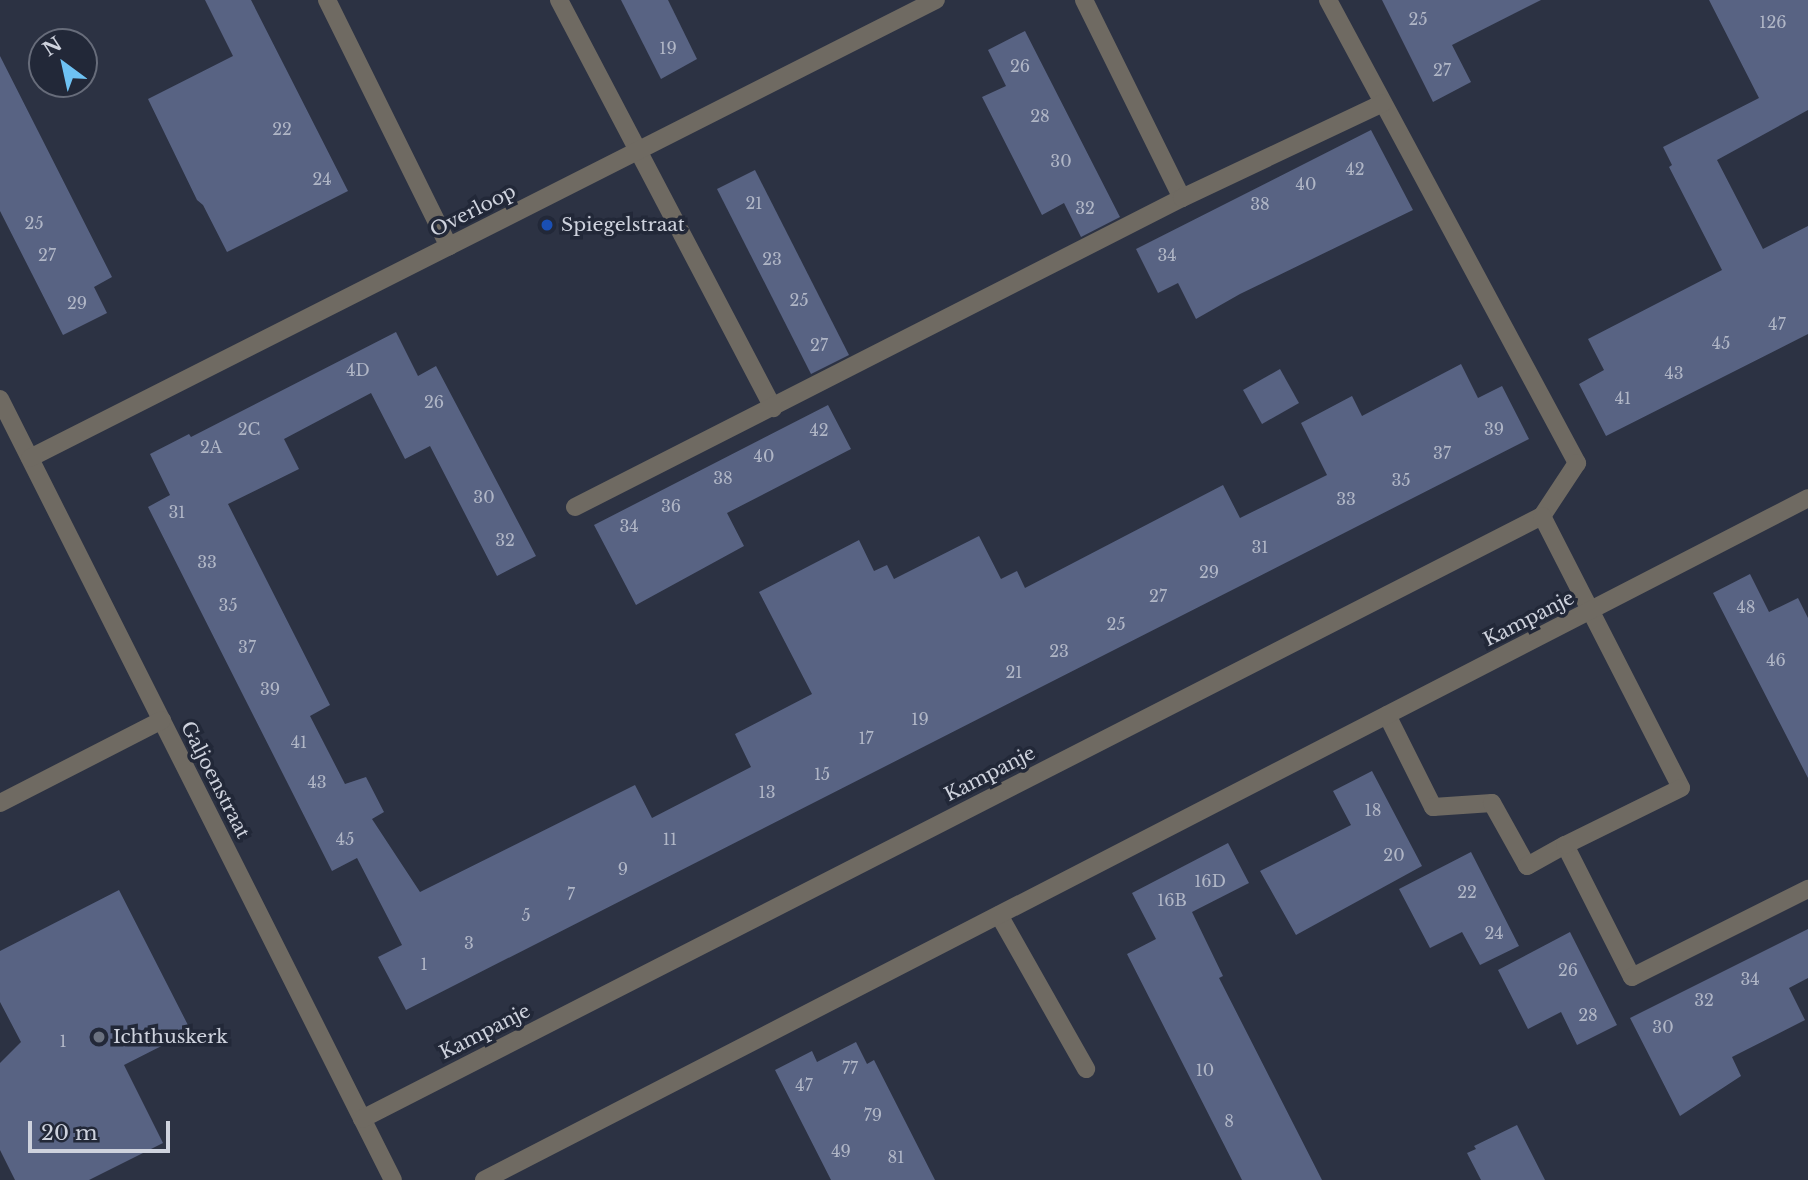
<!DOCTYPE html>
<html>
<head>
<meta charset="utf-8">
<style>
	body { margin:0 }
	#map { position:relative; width:1808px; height:1180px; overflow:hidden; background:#2c3243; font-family:"Libre Baskerville",serif }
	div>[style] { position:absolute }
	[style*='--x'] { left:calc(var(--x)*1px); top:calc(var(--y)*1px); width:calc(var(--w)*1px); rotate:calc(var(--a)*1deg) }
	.building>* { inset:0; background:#586383 }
	.minor>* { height:18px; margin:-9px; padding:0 9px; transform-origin:9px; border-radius:9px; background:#6f6a62 }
	.dots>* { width:19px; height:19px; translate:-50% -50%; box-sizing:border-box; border:4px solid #222838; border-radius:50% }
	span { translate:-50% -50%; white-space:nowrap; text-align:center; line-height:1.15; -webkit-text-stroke:7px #222838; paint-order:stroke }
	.number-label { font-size:16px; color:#b0b6c6 }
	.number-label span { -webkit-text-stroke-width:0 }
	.street-label { font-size:19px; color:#ced2dd }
	.poi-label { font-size:19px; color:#ced2dd }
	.left { translate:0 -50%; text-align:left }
	.north { position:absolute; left:28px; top:28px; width:70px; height:70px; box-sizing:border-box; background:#222838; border:2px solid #676c7a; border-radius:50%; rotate:327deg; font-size:19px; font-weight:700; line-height:28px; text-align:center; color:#ced2dd }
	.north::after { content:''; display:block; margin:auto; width:24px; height:32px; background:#6ec2f3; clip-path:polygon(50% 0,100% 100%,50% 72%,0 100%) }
	.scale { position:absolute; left:28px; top:1121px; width:142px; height:32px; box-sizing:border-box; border:4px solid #ced2dd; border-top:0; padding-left:9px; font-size:21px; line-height:24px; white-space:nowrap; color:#ced2dd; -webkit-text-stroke:5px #222838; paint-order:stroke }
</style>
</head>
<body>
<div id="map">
	<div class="building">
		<i style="clip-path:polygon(205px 0,251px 0,348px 191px,227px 252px,203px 205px,197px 200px,148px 99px,233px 56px)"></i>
		<i style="clip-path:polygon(621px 0,668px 0,697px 59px,661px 79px)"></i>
		<i style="clip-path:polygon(1382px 0,1541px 0,1452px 45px,1471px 82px,1433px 102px)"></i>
		<i style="clip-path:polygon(1709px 0,1808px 0,1808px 110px,1717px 160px,1763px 249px,1808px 226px,1808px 334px,1606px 436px,1579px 384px,1604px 370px,1588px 339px,1722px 270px,1669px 167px,1672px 165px,1663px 147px,1759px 98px)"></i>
		<i style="clip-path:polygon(1025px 31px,1120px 217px,1081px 237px,1064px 203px,1042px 215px,982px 97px,1006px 86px,988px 50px)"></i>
		<i style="clip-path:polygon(0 56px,112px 277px,94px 287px,107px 313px,63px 335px,0 211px)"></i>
		<i style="clip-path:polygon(1371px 130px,1413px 210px,1240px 294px,1196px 319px,1178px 283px,1158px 293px,1136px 249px)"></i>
		<i style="clip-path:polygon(755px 170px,849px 355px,811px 374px,717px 189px)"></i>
		<i style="clip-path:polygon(396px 332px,418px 376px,436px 366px,536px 556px,497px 576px,430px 446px,405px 459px,371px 393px,284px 439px,299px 469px,228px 504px,330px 705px,310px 716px,345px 784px,366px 777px,384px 812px,372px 819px,420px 892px,635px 785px,652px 818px,751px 767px,735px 734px,812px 694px,759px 592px,859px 540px,874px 571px,887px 565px,894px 579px,979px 536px,1001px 579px,1017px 571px,1025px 588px,1223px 485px,1240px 518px,1327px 475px,1301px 423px,1352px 396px,1362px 416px,1461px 364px,1478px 398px,1502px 386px,1529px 439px,406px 1010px,378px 957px,402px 945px,357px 858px,332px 871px,148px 507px,170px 495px,150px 454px,189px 434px,191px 437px)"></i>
		<i style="clip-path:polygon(1280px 369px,1299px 403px,1262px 424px,1243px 390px)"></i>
		<i style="clip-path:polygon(828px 405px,851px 449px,727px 513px,744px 546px,636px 605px,594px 525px)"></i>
		<i style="clip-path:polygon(1750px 574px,1769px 612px,1798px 598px,1808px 618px,1808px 778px,1713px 593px)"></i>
		<i style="clip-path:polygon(1372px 771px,1422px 866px,1296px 935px,1260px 871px,1351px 825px,1333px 791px)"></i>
		<i style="clip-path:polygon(1228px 843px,1249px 883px,1192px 912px,1223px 976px,1219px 978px,1322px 1180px,1242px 1180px,1127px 954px,1156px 939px,1132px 893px)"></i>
		<i style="clip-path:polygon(1471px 852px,1519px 946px,1480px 965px,1462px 932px,1430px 948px,1399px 889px)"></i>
		<i style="clip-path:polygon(119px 890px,191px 1031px,124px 1065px,163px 1143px,89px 1180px,15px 1180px,0 1150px,0 1063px,21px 1042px,0 1002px,0 951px)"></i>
		<i style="clip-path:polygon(1808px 929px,1808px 978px,1789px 988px,1805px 1020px,1732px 1057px,1741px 1076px,1680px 1116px,1630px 1018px)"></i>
		<i style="clip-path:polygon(1570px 932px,1617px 1025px,1577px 1045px,1561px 1012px,1528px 1029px,1498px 970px)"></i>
		<i style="clip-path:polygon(856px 1042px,867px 1064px,874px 1060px,935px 1180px,831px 1180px,775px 1070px,812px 1051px,817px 1062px)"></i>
		<i style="clip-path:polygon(1517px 1125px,1545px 1180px,1481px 1180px,1467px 1153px,1476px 1149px,1474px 1146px)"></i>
	</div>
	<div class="minor">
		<i style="--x:327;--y:0;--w:275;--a:63.7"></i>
		<i style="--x:559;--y:0;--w:461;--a:62.3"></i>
		<i style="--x:1084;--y:0;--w:221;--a:63.7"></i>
		<i style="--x:1328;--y:0;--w:526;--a:61.73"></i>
		<i style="--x:1577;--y:463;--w:64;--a:123.4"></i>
		<i style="--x:0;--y:399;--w:874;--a:63.29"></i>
		<i style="--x:30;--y:458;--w:1015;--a:-26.82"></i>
		<i style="--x:575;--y:507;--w:681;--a:-26.98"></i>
		<i style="--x:1182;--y:198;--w:222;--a:-25.3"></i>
		<i style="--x:1387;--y:715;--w:103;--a:63.4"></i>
		<i style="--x:1433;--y:807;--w:59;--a:-3.9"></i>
		<i style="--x:1492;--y:803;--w:72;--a:60.9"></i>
		<i style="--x:1527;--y:866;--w:43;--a:-28.9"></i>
		<i style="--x:1565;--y:845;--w:148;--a:63.1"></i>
		<i style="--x:1632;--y:977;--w:197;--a:-26.6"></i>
		<i style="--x:0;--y:803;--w:182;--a:-27.1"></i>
		<i style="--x:999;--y:915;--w:177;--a:60.5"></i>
		<i style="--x:362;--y:1119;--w:1325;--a:-27.07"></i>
		<i style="--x:1542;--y:516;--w:305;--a:62.9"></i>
		<i style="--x:1681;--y:788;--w:129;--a:153.8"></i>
		<i style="--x:484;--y:1180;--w:1489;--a:-27.25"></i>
	</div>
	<div class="dots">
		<i style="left:547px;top:225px;background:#1a4fb4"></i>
		<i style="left:99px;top:1037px;background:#6b7280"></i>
	</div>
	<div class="number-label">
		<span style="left:1418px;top:19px">25</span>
		<span style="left:1773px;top:22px">126</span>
		<span style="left:668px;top:48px">19</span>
		<span style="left:1020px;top:66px">26</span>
		<span style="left:1442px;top:70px">27</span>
		<span style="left:1040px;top:116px">28</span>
		<span style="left:282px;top:129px">22</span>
		<span style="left:1061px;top:161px">30</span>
		<span style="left:1355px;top:169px">42</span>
		<span style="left:322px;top:179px">24</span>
		<span style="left:1306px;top:184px">40</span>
		<span style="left:754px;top:203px">21</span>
		<span style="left:1260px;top:204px">38</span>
		<span style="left:1085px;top:208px">32</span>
		<span style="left:34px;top:223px">25</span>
		<span style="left:47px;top:255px">27</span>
		<span style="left:1167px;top:255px">34</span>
		<span style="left:772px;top:259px">23</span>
		<span style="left:799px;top:300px">25</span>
		<span style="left:77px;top:303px">29</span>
		<span style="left:1777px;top:324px">47</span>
		<span style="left:1721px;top:343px">45</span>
		<span style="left:819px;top:345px">27</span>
		<span style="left:358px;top:370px">4D</span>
		<span style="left:1674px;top:373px">43</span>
		<span style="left:1623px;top:398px">41</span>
		<span style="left:434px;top:402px">26</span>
		<span style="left:249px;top:429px">2C</span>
		<span style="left:1494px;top:429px">39</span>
		<span style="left:819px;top:430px">42</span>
		<span style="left:211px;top:447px">2A</span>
		<span style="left:1442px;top:453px">37</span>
		<span style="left:764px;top:456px">40</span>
		<span style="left:723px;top:478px">38</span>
		<span style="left:1401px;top:480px">35</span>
		<span style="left:484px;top:497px">30</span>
		<span style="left:1346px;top:499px">33</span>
		<span style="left:671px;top:506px">36</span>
		<span style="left:177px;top:512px">31</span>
		<span style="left:629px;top:526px">34</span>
		<span style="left:505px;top:540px">32</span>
		<span style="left:1260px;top:547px">31</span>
		<span style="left:207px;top:562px">33</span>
		<span style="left:1209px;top:572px">29</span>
		<span style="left:1158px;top:596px">27</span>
		<span style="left:228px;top:605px">35</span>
		<span style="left:1746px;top:607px">48</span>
		<span style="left:1116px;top:624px">25</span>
		<span style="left:247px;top:647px">37</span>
		<span style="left:1059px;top:651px">23</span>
		<span style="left:1776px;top:660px">46</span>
		<span style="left:1014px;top:672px">21</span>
		<span style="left:270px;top:689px">39</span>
		<span style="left:920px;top:719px">19</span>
		<span style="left:866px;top:738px">17</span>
		<span style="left:299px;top:742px">41</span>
		<span style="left:822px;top:774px">15</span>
		<span style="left:317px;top:782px">43</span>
		<span style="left:767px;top:792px">13</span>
		<span style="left:1373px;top:810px">18</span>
		<span style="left:345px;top:839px">45</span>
		<span style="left:670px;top:839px">11</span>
		<span style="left:1394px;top:855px">20</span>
		<span style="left:623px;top:869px">9</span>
		<span style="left:1210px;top:881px">16D</span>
		<span style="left:1467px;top:892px">22</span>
		<span style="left:571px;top:894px">7</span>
		<span style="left:1172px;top:900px">16B</span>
		<span style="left:526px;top:915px">5</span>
		<span style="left:1494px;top:933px">24</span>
		<span style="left:469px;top:943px">3</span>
		<span style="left:424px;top:964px">1</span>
		<span style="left:1568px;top:970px">26</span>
		<span style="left:1750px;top:979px">34</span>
		<span style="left:1704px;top:1000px">32</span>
		<span style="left:1588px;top:1015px">28</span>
		<span style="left:1663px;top:1027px">30</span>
		<span style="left:63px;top:1041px">1</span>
		<span style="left:850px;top:1068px">77</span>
		<span style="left:1205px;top:1070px">10</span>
		<span style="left:804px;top:1085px">47</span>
		<span style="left:873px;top:1115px">79</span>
		<span style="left:1229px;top:1121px">8</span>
		<span style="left:841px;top:1151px">49</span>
		<span style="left:896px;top:1157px">81</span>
	</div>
	<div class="street-label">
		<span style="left:473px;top:211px;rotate:-27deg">Overloop</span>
		<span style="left:1529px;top:619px;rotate:-27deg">Kampanje</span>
		<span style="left:990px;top:774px;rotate:-27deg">Kampanje</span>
		<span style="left:215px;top:780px;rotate:63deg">Galjoenstraat</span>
		<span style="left:485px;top:1032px;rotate:-27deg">Kampanje</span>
	</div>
	<div class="poi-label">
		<span class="left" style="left:561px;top:225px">Spiegelstraat</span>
		<span class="left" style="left:113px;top:1037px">Ichthuskerk</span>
	</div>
	<div class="north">N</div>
	<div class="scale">20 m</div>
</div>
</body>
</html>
